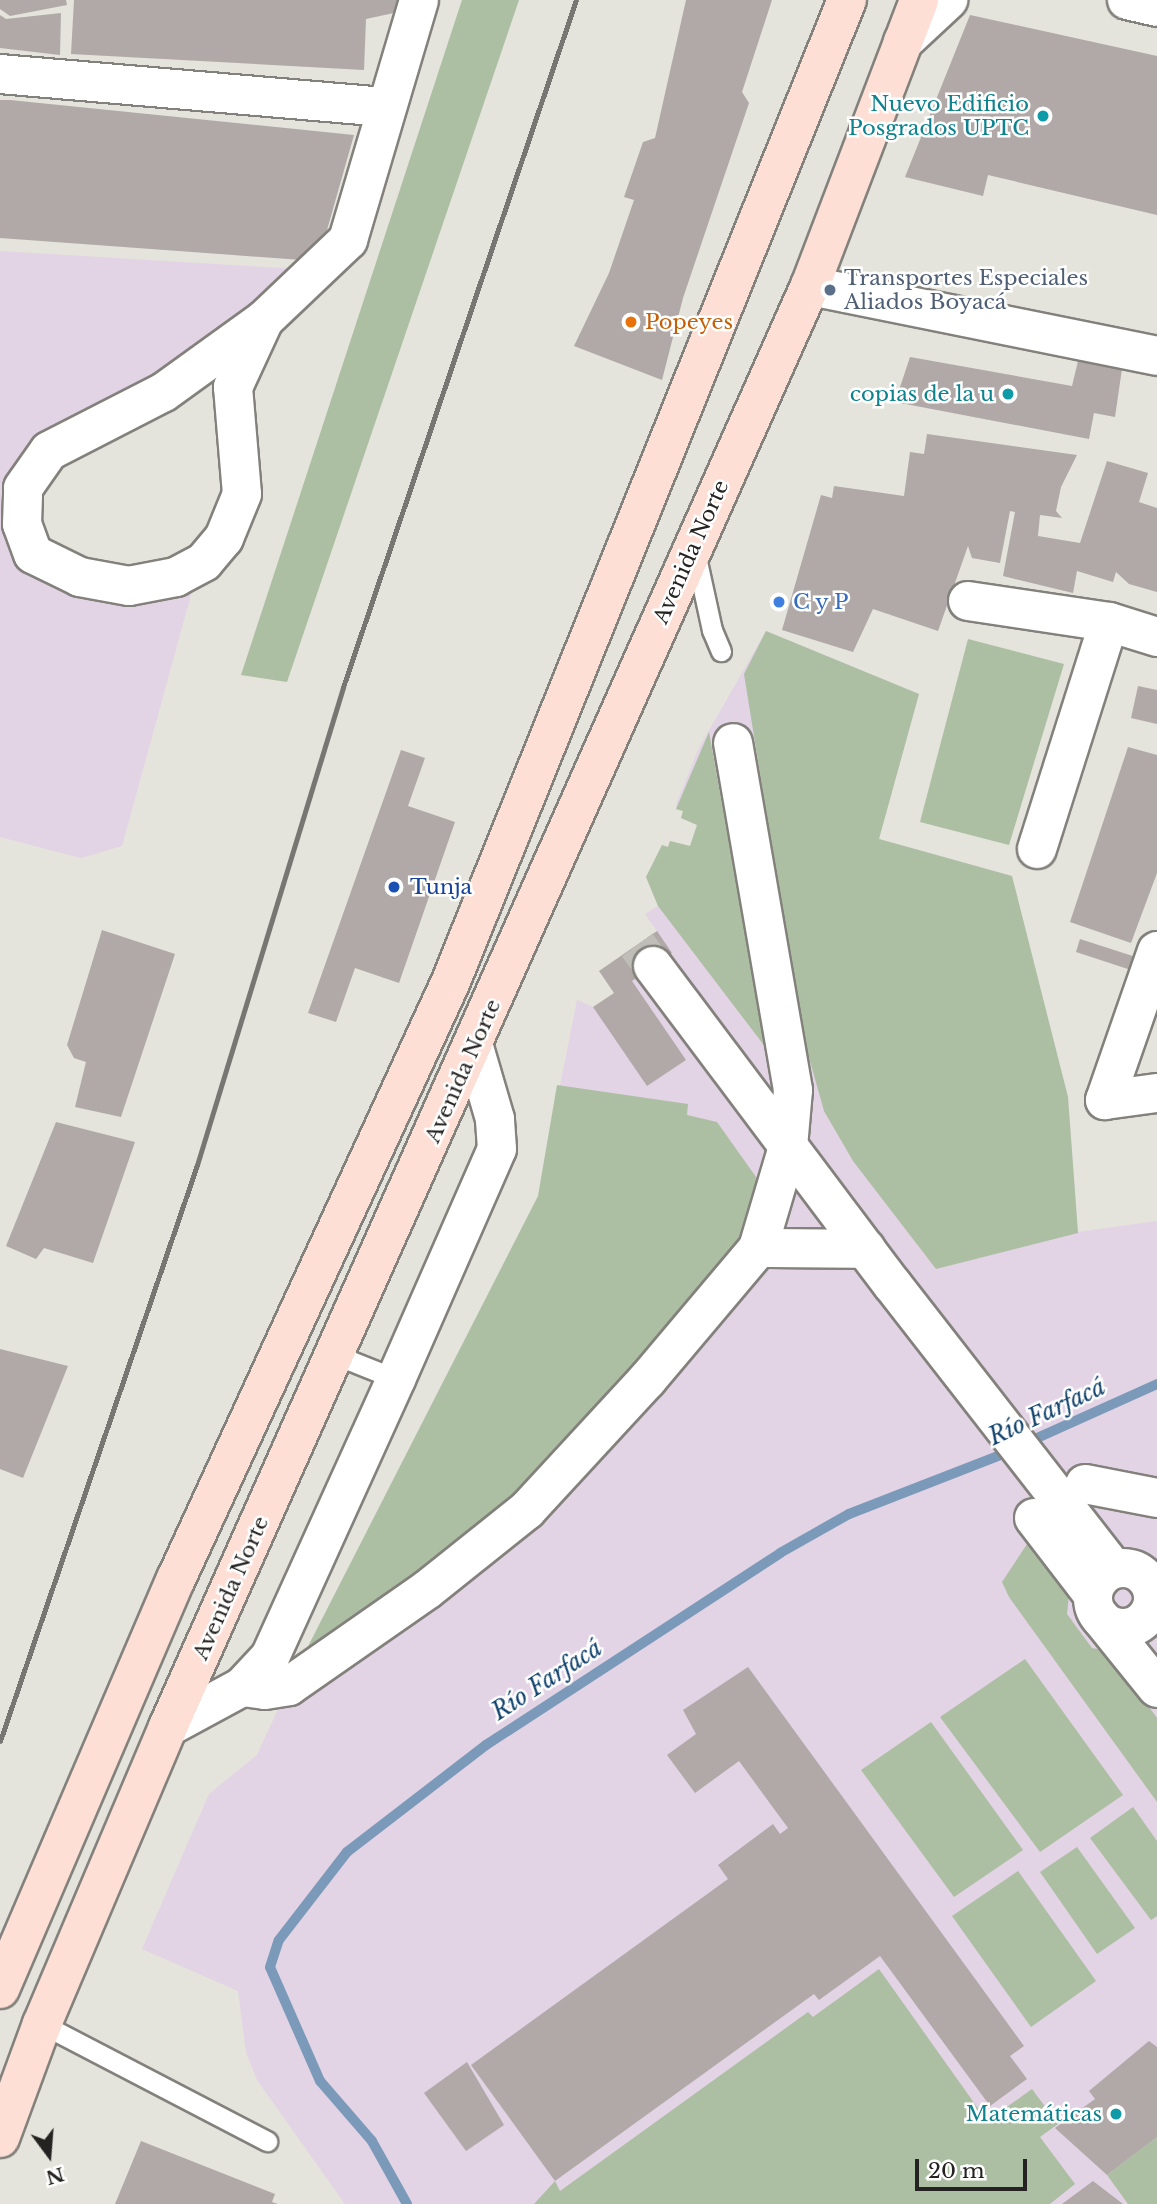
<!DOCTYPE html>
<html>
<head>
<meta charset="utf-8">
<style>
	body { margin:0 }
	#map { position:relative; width:1157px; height:2204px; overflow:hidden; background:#e4e3dc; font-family:"Libre Baskerville",serif }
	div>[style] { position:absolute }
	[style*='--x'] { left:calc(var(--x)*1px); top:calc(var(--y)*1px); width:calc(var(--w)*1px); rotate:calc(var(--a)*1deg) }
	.education>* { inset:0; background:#e2d3e5 }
	.green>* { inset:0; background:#acbfa2 }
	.stream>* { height:10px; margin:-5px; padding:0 5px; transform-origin:5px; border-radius:5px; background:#7b9ab9 }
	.building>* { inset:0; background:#b0a9a7 }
	.street-tunnel>* { height:38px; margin-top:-19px; transform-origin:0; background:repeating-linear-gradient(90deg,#bebdb7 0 38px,transparent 0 57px) }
	.roads { filter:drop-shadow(2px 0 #83817c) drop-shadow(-2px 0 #83817c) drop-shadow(0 2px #83817c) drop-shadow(0 -2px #83817c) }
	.lane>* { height:19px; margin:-9.5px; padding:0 9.5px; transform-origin:9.5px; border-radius:9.5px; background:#fff }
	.street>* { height:38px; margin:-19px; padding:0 19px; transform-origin:19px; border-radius:19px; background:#fff }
	.street>.ring { margin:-19px; padding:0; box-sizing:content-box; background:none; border:38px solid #fff; border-radius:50% }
	.primary>* { height:38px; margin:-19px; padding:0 19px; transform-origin:19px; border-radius:19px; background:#fedfd6 }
	.rail>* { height:5px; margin:-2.5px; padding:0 2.5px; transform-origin:2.5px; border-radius:2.5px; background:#777672 }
	.dots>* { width:19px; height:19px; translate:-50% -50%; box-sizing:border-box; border:4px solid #fff; border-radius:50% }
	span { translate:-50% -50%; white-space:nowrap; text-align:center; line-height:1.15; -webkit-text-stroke:5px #fff; paint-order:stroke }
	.culture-label { font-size:21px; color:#0d838f }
	.right { translate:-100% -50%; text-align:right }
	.service-label { font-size:21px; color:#4e5e75 }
	.left { translate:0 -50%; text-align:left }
	.food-label { font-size:21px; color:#c56008 }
	.street-label { font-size:21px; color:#242321 }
	.shop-label { font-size:21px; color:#366cbe }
	.transit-label { font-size:21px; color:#164399 }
	.water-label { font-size:23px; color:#11426c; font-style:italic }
	.north { position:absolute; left:14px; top:2120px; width:70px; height:70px; -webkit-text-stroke:5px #fff; paint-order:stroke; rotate:164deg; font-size:19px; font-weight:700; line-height:28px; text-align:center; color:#242321 }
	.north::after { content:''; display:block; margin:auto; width:24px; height:32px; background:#242321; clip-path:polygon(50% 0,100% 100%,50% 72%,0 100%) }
	.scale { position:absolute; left:915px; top:2159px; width:112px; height:32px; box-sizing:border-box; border:4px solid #242321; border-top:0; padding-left:9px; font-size:21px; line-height:24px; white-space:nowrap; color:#242321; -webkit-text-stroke:5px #fff; paint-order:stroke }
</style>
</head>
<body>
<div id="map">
	<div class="education">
		<i style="clip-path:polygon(0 251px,297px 269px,160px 383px,57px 434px,25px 564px,195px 580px,122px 846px,81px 858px,0 837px)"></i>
		<i style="clip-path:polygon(766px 631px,919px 694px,879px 839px,1012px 876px,1068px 1097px,1078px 1232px,1157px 1221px,1157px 2204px,345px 2204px,257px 2080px,246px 2052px,238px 1991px,142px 1949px,209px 1794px,257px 1755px,297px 1668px,538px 1197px,577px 1000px,593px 1007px,614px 993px,657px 931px,645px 914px,658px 906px,646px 877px,662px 845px,668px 847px,670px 841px,690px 846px,697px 825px,681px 818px,684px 811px,676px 809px,677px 802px,699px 748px)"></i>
	</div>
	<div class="green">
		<i style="clip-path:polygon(462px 0,519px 0,287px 682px,241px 675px)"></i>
		<i style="clip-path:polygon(766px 631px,919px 694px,879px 839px,1012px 876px,1068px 1097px,1078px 1233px,936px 1269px,853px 1161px,824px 1111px,801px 1029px,744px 674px)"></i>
		<i style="clip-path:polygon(968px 639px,1064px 664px,1009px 845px,920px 822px)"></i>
		<i style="clip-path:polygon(709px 732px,766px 1048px,658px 906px,646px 877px,662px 845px,668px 847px,670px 841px,690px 846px,697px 825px,681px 818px,683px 811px,676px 809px)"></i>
		<i style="clip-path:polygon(557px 1085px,688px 1104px,687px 1115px,717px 1122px,766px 1191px,755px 1228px,587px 1440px,297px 1668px,538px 1196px)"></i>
		<i style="clip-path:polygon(1033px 1535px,1070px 1585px,1067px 1614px,1092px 1648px,1108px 1651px,1157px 1718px,1157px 1802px,1009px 1597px,1002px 1582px)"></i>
		<i style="clip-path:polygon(1025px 1659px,1123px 1795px,1040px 1852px,940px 1717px)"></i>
		<i style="clip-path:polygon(931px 1722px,1023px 1850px,954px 1897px,861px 1770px)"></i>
		<i style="clip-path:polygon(1133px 1807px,1157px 1841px,1157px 1916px,1151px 1920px,1090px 1838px)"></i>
		<i style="clip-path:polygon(1077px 1847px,1135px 1928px,1097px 1954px,1040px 1872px)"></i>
		<i style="clip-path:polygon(1018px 1871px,1096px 1981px,1031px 2027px,952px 1916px)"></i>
		<i style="clip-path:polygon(879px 1969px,987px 2121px,1032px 2089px,1058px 2124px,1040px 2137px,1075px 2184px,1050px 2204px,534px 2204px,555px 2181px,560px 2191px,808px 2012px,813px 2017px)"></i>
		<i style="clip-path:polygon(1157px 2137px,1157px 2204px,1128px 2204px,1107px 2175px)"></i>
	</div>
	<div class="stream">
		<i style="--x:1026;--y:1443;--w:144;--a:-24.2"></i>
		<i style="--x:407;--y:2204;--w:72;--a:-119.1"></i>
		<i style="--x:372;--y:2141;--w:79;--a:-130.9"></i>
		<i style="--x:320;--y:2081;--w:124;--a:-113.7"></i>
		<i style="--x:270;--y:1967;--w:28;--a:-72"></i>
		<i style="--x:279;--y:1940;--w:111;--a:-52.3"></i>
		<i style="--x:347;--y:1852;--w:175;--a:-37.6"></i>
		<i style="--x:486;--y:1745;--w:351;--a:-33.1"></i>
		<i style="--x:780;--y:1553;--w:79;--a:-29.5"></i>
		<i style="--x:849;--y:1514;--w:174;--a:-21.3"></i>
	</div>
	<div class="building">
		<i style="clip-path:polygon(0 0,66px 0,67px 5px,10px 16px,0 9px)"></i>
		<i style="clip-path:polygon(74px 0,403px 0,403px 11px,366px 19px,364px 70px,71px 54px)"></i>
		<i style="clip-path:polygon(686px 0,772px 0,742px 92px,749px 103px,683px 298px,662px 380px,574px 346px,609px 273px,634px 200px,624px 197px,643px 142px,655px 138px)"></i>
		<i style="clip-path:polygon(61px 13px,60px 55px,0 48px,0 15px,6px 19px)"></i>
		<i style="clip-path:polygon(970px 15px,1157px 56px,1157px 215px,988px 175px,983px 196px,905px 177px)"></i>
		<i style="clip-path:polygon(0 100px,10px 100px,354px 135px,327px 230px,302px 260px,0 238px)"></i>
		<i style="clip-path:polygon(910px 357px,1072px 386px,1079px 357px,1123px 362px,1115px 417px,1094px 413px,1089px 439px,895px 402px)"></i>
		<i style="clip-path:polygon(927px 434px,1077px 455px,1061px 487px,1056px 511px,1062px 518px,1040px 515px,1038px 536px,1080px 543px,1107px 461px,1148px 473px,1139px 502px,1157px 508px,1157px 592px,1129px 584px,1116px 572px,1113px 582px,1077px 571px,1073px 593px,1003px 576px,1015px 512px,1010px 511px,1000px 563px,972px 558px,968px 546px,938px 631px,873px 609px,853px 652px,782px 630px,821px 495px,832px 498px,834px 486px,904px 496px,910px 452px,924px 454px)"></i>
		<i style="clip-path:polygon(1138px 686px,1157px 690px,1157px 724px,1131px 718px)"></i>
		<i style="clip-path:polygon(1128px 747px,1157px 755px,1157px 873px,1131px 943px,1070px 922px)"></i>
		<i style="clip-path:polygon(401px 750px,425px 758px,408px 806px,455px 822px,399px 983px,355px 968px,336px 1022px,308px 1013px)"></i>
		<i style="clip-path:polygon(102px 930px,175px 954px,121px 1117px,75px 1107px,86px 1062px,74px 1058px,67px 1045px)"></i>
		<i style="clip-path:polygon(657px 931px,672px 953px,632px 981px,686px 1060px,647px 1086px,593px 1007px,614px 993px,599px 971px)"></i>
		<i style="clip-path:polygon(1080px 939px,1145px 960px,1140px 973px,1076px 952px)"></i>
		<i style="clip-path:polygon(56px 1122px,135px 1142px,93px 1263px,44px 1248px,36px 1259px,6px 1246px)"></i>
		<i style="clip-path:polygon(0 1349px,68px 1366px,23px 1478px,0 1469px)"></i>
		<i style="clip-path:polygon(748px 1667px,1024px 2046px,1010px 2056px,1027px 2079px,990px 2106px,880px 1956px,819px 2000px,814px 1994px,555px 2181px,471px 2065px,728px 1879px,718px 1865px,773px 1824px,780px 1834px,788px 1828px,739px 1761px,695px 1793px,667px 1755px,696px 1734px,683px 1710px)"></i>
		<i style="clip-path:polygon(1149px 2041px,1157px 2047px,1157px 2137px,1107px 2175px,1055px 2128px,1095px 2099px,1089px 2091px)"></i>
		<i style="clip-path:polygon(467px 2062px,504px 2125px,466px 2151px,424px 2093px)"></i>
		<i style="clip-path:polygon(141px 2141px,275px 2194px,272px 2202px,278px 2204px,115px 2204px)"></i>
		<i style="clip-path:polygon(1093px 2181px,1123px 2204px,1062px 2204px)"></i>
	</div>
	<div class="street-tunnel">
		<i style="--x:637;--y:945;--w:26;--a:53"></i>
	</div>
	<div class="roads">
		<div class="lane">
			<i style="--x:695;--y:552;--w:80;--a:77.7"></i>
			<i style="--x:712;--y:630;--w:23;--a:67"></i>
			<i style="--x:336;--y:1355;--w:65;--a:21.8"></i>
			<i style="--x:42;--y:2024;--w:254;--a:27.5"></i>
		</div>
		<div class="street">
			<i style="--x:1127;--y:0;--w:31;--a:13"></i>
			<i style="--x:903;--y:42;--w:62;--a:-43"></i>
			<i style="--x:0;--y:74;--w:386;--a:4.9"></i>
			<i style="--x:810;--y:286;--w:354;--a:11.4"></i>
			<i style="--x:264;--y:320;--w:74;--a:114.8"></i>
			<i style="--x:233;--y:387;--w:107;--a:85.2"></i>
			<i style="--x:242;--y:494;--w:48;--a:112.2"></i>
			<i style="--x:224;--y:538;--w:31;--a:130"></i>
			<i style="--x:204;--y:562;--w:32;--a:152"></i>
			<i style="--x:176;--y:577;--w:48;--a:169.2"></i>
			<i style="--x:129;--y:586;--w:50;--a:-169.6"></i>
			<i style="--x:80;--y:577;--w:52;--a:-153.9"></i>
			<i style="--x:33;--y:554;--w:32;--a:-110"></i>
			<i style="--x:22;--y:524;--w:36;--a:-88"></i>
			<i style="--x:23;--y:488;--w:45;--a:-54.9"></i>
			<i style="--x:49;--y:451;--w:129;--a:-27.2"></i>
			<i style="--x:164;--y:392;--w:123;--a:-35.8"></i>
			<i style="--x:264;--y:320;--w:116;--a:-43.6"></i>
			<i style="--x:348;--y:240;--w:250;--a:-73.5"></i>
			<i style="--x:968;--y:601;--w:143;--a:8.5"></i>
			<i style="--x:1109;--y:622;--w:50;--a:17.4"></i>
			<i style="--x:1037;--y:849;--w:238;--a:-72.4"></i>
			<i style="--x:1157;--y:951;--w:158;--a:109.2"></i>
			<i style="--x:1105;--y:1100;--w:52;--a:-7.7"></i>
			<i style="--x:653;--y:966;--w:398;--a:53.1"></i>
			<i style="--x:892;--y:1284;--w:361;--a:52.1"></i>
			<i style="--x:758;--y:1248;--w:108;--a:0.5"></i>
			<i style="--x:1085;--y:1484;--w:73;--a:11"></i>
			<i style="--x:1034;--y:1518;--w:97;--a:52.5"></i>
			<i class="ring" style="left:1093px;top:1568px;width:22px;height:22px"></i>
			<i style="--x:1100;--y:1617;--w:91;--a:51.2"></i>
			<i style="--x:242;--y:1687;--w:23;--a:7"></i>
			<i style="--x:265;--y:1690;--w:24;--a:-9"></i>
			<i style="--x:289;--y:1686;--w:169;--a:-34.9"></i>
			<i style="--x:428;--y:1589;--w:127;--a:-38.6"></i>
			<i style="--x:527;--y:1510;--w:177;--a:-47.3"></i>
			<i style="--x:647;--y:1380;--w:172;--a:-49.9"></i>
			<i style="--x:758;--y:1248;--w:105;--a:-73.5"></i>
			<i style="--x:788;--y:1147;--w:57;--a:-85"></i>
			<i style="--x:793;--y:1090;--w:352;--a:-99.8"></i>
			<i style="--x:168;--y:1727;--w:84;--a:-28.4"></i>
			<i style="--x:242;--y:1687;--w:41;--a:-47"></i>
			<i style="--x:270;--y:1657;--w:305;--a:-65.6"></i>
			<i style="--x:396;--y:1379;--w:251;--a:-66.3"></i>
			<i style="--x:497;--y:1149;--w:30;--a:-94"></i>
			<i style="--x:495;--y:1119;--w:75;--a:-106.3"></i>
		</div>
		<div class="primary">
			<i style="--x:0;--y:1989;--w:446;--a:-66.8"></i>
			<i style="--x:176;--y:1579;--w:658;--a:-65.3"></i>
			<i style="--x:451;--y:981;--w:1058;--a:-68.02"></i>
			<i style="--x:0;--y:2138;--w:121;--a:-69.8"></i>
			<i style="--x:42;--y:2024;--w:323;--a:-67"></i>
			<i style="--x:168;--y:1727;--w:1578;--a:-65.99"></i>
			<i style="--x:810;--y:286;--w:306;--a:-69.1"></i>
		</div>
	</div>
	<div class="rail">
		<i style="--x:0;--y:1741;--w:609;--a:-71.12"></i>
		<i style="--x:197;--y:1165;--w:500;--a:-73"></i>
		<i style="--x:343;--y:687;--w:725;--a:-71.27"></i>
	</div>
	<div class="dots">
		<i style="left:1043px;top:116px;background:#0f9aa8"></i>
		<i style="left:830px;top:290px;background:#5c6f8a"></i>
		<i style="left:631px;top:322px;background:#e8710a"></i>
		<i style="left:1008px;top:394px;background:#0f9aa8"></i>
		<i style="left:779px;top:602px;background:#3f7fe0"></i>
		<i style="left:394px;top:887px;background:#1a4fb4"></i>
		<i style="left:1116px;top:2114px;background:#0f9aa8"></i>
	</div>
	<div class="culture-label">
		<span class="right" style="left:1029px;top:116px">Nuevo Edificio<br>Posgrados UPTC</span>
		<span class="right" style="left:994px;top:394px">copias de la u</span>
		<span class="right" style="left:1102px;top:2114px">Matemáticas</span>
	</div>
	<div class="service-label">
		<span class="left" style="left:844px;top:290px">Transportes Especiales<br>Aliados Boyacá</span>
	</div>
	<div class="food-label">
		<span class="left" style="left:645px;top:322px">Popeyes</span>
	</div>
	<div class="street-label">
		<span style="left:691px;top:552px;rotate:-66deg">Avenida Norte</span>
		<span style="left:463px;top:1071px;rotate:-66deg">Avenida Norte</span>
		<span style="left:231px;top:1588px;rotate:-66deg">Avenida Norte</span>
	</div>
	<div class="shop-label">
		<span class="left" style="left:793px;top:602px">C y P</span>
	</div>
	<div class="transit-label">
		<span class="left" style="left:410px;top:887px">Tunja</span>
	</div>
	<div class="water-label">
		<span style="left:1047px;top:1412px;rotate:-25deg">Río Farfacá</span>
		<span style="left:547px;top:1680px;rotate:-33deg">Río Farfacá</span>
	</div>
	<div class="north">N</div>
	<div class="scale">20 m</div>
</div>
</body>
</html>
